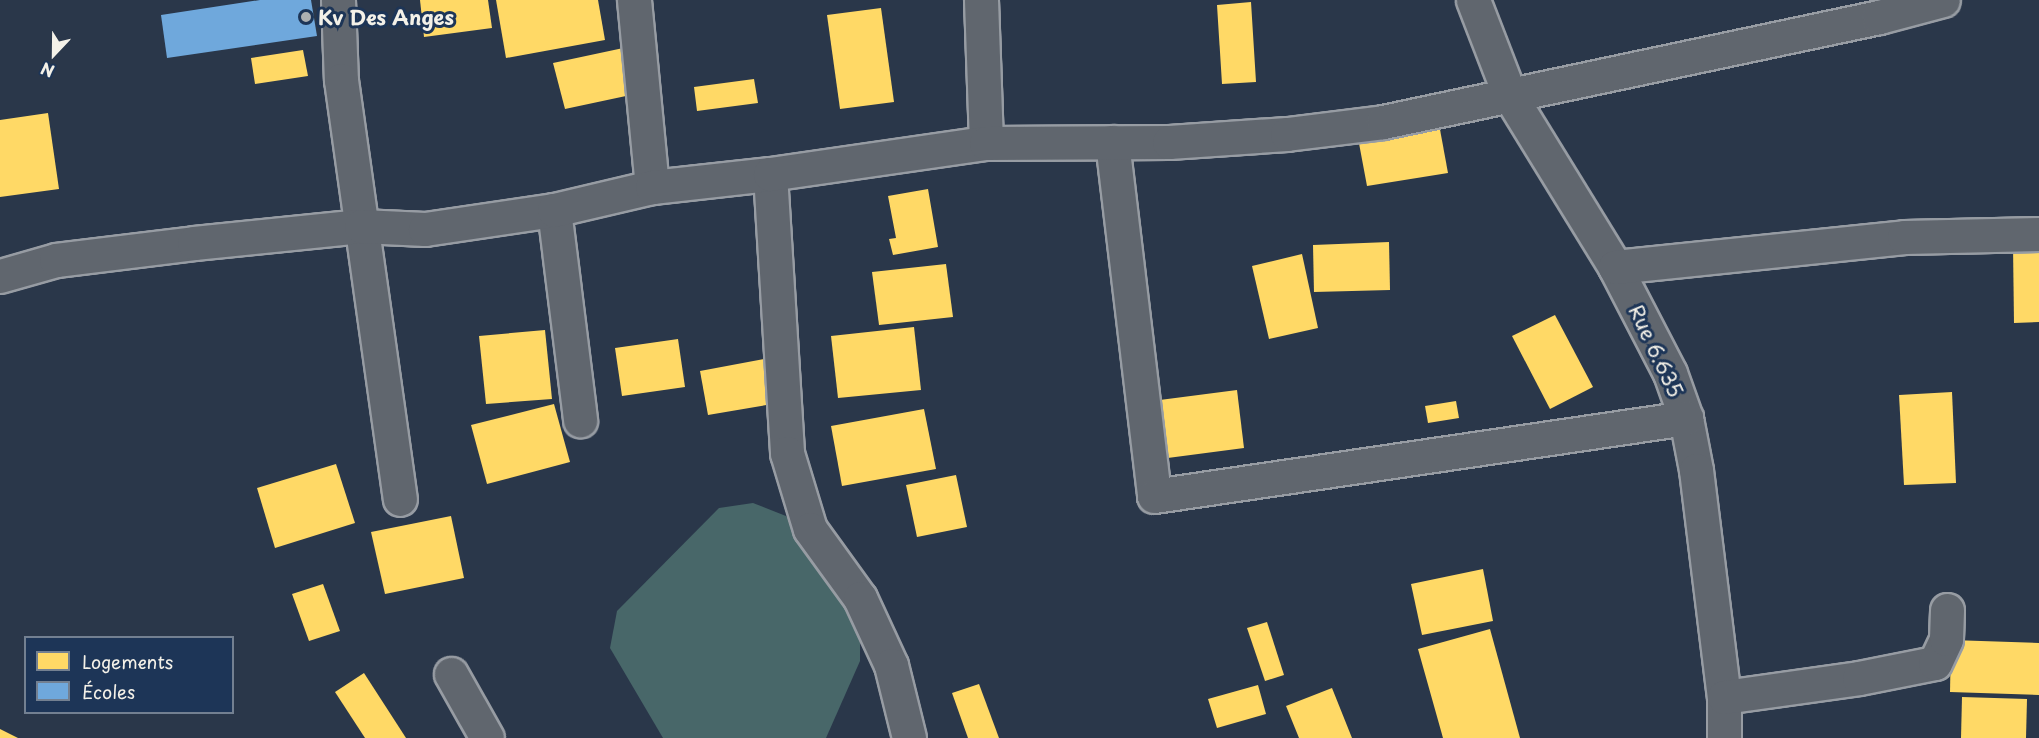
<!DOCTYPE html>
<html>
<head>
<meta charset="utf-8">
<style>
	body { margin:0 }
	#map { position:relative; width:2039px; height:738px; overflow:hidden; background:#2a374a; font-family:"Playpen Sans",sans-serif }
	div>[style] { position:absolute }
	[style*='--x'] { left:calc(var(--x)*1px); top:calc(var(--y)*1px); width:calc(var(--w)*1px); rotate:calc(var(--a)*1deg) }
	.green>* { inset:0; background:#486769 }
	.homes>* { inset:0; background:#ffd966 }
	.schools>* { inset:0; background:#6fa8dc }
	.roads { filter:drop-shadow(2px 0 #979ca3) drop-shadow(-2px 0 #979ca3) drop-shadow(0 2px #979ca3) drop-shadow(0 -2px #979ca3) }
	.street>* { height:33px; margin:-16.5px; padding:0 16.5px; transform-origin:16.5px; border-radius:16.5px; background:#60666e }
	.dots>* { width:16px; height:16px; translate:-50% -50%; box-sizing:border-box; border:3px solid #1d3557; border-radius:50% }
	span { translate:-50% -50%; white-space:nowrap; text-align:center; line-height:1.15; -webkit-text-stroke:6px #1d3557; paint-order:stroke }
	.poi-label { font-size:20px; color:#f4f1e8; font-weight:700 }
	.left { translate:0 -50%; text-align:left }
	.street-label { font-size:20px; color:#f4f1e8 }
	.legend { position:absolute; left:24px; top:636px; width:210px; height:78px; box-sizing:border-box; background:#1d3557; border:2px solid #738091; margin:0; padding:8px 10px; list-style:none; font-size:18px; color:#f4f1e8 }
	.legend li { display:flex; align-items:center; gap:12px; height:30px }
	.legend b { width:30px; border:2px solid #738091 }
	.north { position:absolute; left:24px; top:24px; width:60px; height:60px; -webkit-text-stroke:4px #1d3557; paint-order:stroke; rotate:202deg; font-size:16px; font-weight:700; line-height:24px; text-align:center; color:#f4f1e8 }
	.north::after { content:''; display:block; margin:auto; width:21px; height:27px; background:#f4f1e8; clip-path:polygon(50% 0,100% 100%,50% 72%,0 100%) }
</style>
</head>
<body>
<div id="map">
	<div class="green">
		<i style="clip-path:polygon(753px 503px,786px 516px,850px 592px,860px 624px,860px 661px,826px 738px,663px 738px,610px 648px,617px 611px,719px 508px)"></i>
	</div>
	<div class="homes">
		<i style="clip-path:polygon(420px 0,488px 0,492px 28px,424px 37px)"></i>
		<i style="clip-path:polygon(496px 0,598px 0,605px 40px,506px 58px)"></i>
		<i style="clip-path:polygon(1251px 2px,1256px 82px,1222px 84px,1217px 5px)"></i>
		<i style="clip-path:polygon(881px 8px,894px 102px,840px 109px,827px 15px)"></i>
		<i style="clip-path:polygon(628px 47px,640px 93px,565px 109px,553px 63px)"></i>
		<i style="clip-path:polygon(303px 50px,308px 76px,255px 84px,251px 58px)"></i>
		<i style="clip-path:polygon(754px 79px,758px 103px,697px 111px,694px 87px)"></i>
		<i style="clip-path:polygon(48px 113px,59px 189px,0 197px,0 120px)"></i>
		<i style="clip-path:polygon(1439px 124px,1448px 173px,1367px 186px,1358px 138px)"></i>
		<i style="clip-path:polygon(928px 189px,938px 247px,893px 255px,889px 239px,896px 238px,888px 196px)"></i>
		<i style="clip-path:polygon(1389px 242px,1390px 290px,1314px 292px,1313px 245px)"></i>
		<i style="clip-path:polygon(2013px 245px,2039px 245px,2039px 322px,2014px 323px)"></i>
		<i style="clip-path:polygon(1302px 254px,1318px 328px,1269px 339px,1252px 266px)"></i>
		<i style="clip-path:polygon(946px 264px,953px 317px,879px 325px,872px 272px)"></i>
		<i style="clip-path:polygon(1555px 315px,1593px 387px,1550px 409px,1512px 336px)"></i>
		<i style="clip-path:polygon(914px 327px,921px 390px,838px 398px,831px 336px)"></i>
		<i style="clip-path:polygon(545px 330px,552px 399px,486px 404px,479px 336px)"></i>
		<i style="clip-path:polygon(678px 339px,685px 387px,622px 396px,615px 348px)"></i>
		<i style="clip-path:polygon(764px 359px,772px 404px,708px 415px,700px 371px)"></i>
		<i style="clip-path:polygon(1237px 390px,1244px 448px,1160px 459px,1152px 401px)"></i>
		<i style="clip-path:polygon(1952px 392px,1956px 483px,1904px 485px,1899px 395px)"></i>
		<i style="clip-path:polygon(1456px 401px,1459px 418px,1428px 423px,1425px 406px)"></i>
		<i style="clip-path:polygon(554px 404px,570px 462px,487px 484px,471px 425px)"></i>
		<i style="clip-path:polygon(924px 409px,936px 469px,842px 486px,831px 426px)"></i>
		<i style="clip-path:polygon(336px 464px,355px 523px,275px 548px,257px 488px)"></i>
		<i style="clip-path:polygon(956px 475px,967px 527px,917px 537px,906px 485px)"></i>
		<i style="clip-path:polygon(451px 516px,464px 578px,385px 594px,371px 532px)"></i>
		<i style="clip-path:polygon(1483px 569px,1493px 621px,1422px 635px,1411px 584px)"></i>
		<i style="clip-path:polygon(323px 584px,340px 631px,309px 641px,292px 594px)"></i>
		<i style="clip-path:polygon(1267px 622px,1284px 675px,1265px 681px,1247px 628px)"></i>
		<i style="clip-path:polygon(1490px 629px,1520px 738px,1443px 738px,1418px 649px)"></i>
		<i style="clip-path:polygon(1951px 640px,2039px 643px,2039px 695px,1950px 692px)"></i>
		<i style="clip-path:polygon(364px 673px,406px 738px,365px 738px,335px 692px)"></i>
		<i style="clip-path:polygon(979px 684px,999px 738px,968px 738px,952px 693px)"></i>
		<i style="clip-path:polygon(1258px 685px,1266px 714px,1217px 728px,1208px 699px)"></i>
		<i style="clip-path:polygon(1332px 688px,1352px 738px,1299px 738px,1286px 706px)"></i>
		<i style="clip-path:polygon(1962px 697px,2027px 699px,2026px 738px,1961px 738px)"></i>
		<i style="clip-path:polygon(0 729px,18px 738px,0 738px)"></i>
	</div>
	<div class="schools">
		<i style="clip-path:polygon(260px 0,311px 0,317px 36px,167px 58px,161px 15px)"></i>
	</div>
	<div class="roads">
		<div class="street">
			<i style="--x:338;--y:0;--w:80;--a:87.9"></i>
			<i style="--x:341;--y:80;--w:423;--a:82"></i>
			<i style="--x:634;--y:0;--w:188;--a:84.5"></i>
			<i style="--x:981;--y:0;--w:143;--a:88"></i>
			<i style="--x:1473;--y:0;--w:103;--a:68.9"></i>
			<i style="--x:1510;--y:96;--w:201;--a:58.4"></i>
			<i style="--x:1615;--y:267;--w:119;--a:62.6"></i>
			<i style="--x:1670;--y:373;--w:48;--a:70.4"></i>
			<i style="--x:1686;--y:418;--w:53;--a:79.1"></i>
			<i style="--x:1696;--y:470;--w:229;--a:83"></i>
			<i style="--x:1724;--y:697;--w:41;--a:90"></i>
			<i style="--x:1112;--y:142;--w:356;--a:83.2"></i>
			<i style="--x:1154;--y:496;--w:538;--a:-8.34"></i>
			<i style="--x:770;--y:174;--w:280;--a:86.5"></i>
			<i style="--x:787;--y:453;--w:79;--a:73.2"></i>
			<i style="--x:810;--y:529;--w:85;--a:54.1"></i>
			<i style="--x:860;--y:598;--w:74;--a:65.2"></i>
			<i style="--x:891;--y:665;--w:75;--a:76.1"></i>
			<i style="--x:554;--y:210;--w:212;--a:82.9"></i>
			<i style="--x:1615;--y:267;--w:291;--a:-5.9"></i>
			<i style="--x:1904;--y:237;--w:135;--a:-1.3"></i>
			<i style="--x:0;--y:276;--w:58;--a:-15.9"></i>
			<i style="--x:56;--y:260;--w:139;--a:-7"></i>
			<i style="--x:194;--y:243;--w:168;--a:-5.8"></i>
			<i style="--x:361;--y:226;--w:64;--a:2.7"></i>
			<i style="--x:425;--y:229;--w:130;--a:-8.4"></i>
			<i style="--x:554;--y:210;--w:101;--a:-13.2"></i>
			<i style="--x:652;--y:187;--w:119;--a:-6.3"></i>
			<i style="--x:770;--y:174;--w:218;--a:-8.2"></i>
			<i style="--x:986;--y:143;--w:183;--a:-0.3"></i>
			<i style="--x:1169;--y:142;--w:118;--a:-3.9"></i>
			<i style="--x:1287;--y:134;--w:97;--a:-7.1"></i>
			<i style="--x:1383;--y:122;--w:507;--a:-11.95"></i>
			<i style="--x:1879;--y:17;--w:66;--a:-14.9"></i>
			<i style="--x:451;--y:674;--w:73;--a:60.6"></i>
			<i style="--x:1724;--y:697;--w:136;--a:-8"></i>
			<i style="--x:1859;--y:678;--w:77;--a:-11.2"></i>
			<i style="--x:1935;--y:663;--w:26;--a:-65"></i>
			<i style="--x:1946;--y:639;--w:29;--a:-88"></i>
		</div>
	</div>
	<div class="dots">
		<i style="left:306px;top:17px;background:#adb0b1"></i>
	</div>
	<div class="poi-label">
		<span class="left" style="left:318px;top:17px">Kv Des Anges</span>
	</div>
	<div class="street-label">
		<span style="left:1656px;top:351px;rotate:65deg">Rue 6.635</span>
	</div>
	<ul class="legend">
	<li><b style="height:16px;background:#ffd966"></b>Logements</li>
	<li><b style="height:16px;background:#6fa8dc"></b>Écoles</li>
	</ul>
	<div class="north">N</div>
</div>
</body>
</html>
